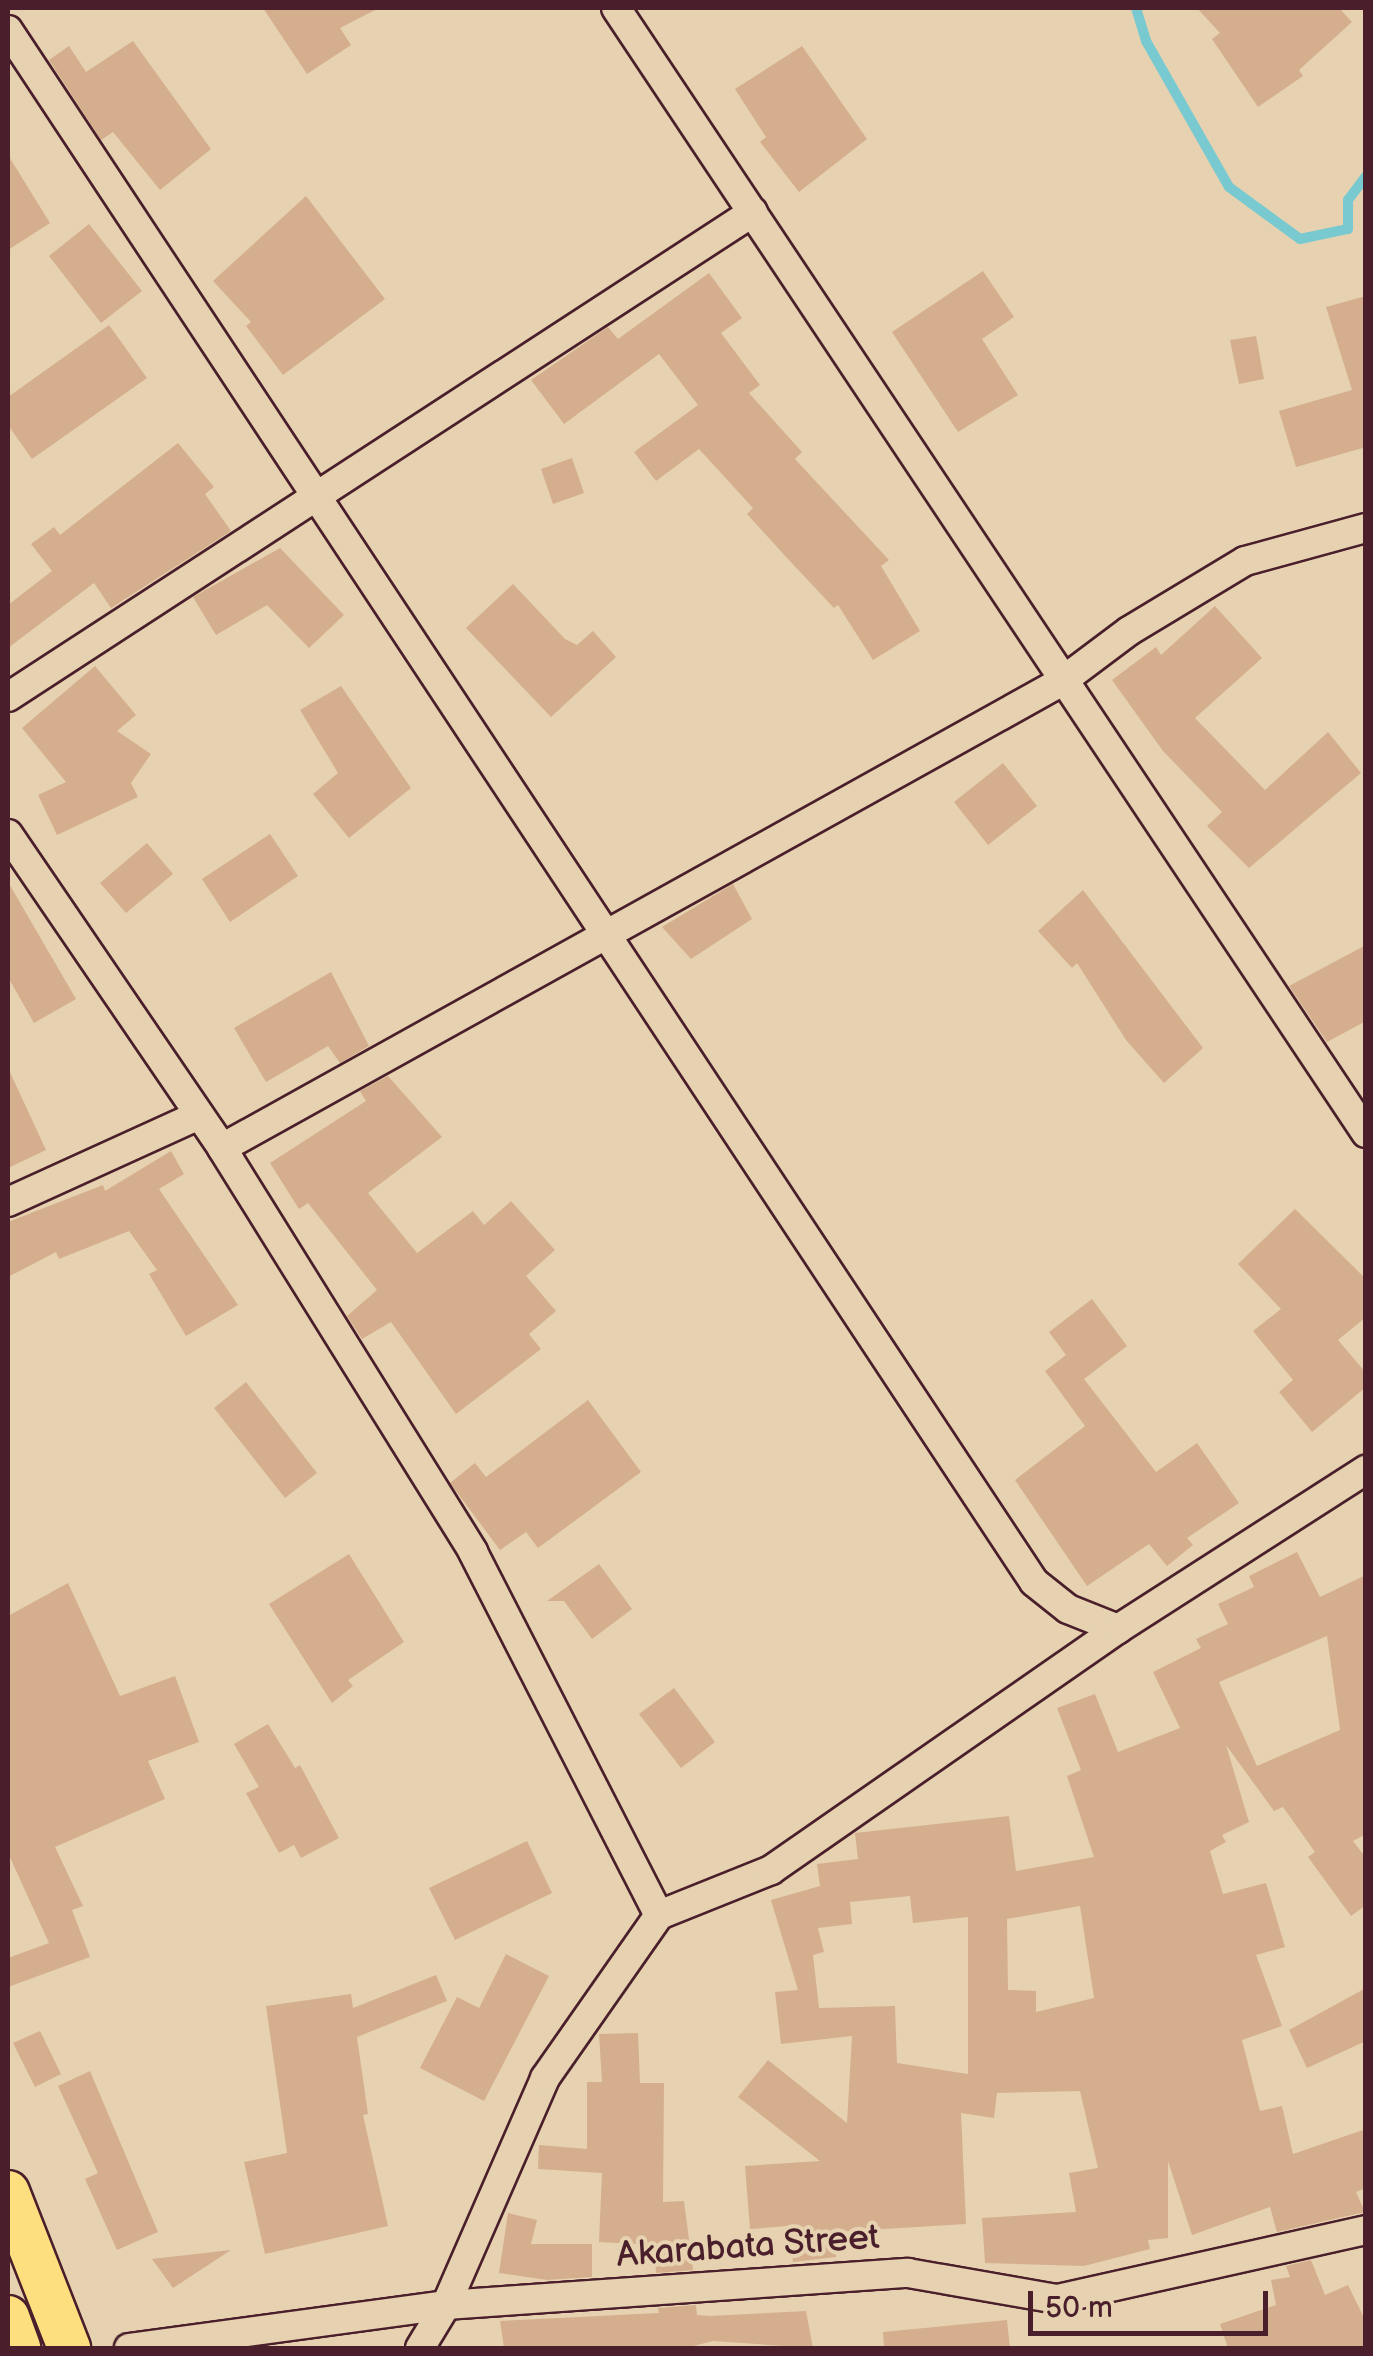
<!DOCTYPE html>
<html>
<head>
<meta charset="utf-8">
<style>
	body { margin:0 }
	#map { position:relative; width:1373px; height:2356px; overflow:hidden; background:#e6d2b0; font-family:"Balsamiq Sans",sans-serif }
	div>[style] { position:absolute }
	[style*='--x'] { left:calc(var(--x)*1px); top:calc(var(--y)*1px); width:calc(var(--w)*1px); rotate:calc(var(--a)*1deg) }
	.stream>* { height:10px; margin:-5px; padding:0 5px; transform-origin:5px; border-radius:5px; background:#78c9d0 }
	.building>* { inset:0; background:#d5ae8d }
	.roads { filter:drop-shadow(2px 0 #4a1f2b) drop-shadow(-2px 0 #4a1f2b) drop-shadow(0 2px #4a1f2b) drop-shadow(0 -2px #4a1f2b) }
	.minor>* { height:28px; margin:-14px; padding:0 14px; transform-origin:14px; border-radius:14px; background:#e6d2b0 }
	.primary>* { height:42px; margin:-21px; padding:0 21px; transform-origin:21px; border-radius:21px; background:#fedf80 }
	span { translate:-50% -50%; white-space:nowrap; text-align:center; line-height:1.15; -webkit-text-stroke:8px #e6d2b0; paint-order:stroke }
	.street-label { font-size:35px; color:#4a1f2b }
	.frame { position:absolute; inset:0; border:10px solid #4a1f2b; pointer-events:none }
	.scale { position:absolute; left:1028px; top:2291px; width:240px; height:45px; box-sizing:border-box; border:5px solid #4a1f2b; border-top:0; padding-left:12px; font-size:30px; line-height:35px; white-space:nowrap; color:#4a1f2b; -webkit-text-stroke:8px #e6d2b0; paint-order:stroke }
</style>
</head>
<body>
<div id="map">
	<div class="stream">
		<i style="--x:1136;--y:8;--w:34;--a:73"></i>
		<i style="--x:1146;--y:41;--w:168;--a:60.4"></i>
		<i style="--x:1229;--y:187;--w:88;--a:36.2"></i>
		<i style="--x:1300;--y:239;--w:49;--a:-11.8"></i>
		<i style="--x:1348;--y:229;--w:29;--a:-90"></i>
		<i style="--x:1348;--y:200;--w:30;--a:-53"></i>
	</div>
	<div class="building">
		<i style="clip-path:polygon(263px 8px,379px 8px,340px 28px,351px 45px,307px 74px)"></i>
		<i style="clip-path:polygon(1197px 8px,1339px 8px,1352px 22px,1299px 70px,1303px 76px,1258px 107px,1212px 39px,1220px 33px)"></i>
		<i style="clip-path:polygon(133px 41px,211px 149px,160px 190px,113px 132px,101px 140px,49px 60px,69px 46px,86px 72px)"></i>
		<i style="clip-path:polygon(802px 46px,867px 139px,799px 192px,760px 142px,766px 137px,735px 89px)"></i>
		<i style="clip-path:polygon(8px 155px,50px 223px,8px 250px)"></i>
		<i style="clip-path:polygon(306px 196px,385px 299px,283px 375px,246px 326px,251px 322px,213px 281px)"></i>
		<i style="clip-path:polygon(89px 224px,142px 291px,101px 323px,49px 256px)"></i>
		<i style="clip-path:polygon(983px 271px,1014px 317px,982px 339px,1018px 395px,958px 432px,892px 332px)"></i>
		<i style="clip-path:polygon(709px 273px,742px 318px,721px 333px,760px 385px,749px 393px,802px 452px,795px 459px,889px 560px,881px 566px,920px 631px,873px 660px,838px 605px,834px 608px,787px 558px,747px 514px,753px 508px,699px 449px,656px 481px,634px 452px,698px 405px,659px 354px,564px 424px,531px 380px,608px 327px,618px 339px)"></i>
		<i style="clip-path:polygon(1366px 296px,1366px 447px,1296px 467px,1279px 411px,1352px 390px,1326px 307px)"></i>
		<i style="clip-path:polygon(109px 325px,147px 378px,32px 459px,8px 425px,8px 397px)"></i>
		<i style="clip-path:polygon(1256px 336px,1264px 379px,1239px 384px,1230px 340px)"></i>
		<i style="clip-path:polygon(178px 443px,214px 487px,205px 494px,231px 531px,111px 608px,94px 583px,8px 648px,8px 605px,52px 571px,31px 544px,54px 527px,60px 535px)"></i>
		<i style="clip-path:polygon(572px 458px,584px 493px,553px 504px,541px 469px)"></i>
		<i style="clip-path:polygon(280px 548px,344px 615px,309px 648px,267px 605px,216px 635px,193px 597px)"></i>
		<i style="clip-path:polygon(513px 584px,565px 639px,577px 645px,593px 631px,616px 657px,551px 717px,466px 628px)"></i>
		<i style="clip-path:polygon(1215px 606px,1262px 658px,1195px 718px,1265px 790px,1328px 732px,1361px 773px,1249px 868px,1207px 826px,1222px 812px,1163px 751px,1112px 680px,1156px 647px,1161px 655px)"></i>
		<i style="clip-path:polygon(95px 666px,136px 715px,117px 731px,151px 754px,131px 783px,138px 797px,57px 835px,38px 795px,66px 782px,22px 728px)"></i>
		<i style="clip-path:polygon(341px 686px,411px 788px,349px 838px,313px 794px,338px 773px,300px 710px)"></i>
		<i style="clip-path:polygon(1003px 763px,1037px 806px,988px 845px,954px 802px)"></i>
		<i style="clip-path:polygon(270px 834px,298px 876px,230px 922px,202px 879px)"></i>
		<i style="clip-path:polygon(147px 843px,173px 874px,126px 913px,100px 883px)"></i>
		<i style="clip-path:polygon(8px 882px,76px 999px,34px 1023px,8px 977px)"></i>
		<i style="clip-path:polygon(733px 884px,752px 919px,691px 959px,662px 927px)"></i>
		<i style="clip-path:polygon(1083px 890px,1203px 1048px,1164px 1083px,1126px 1040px,1077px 963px,1072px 968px,1038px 931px)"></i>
		<i style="clip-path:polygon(1366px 945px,1366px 1021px,1327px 1042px,1289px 986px)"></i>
		<i style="clip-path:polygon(331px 972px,369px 1046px,340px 1063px,328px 1046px,266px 1082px,234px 1028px)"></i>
		<i style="clip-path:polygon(8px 1068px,46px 1150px,8px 1168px)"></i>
		<i style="clip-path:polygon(388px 1076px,442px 1137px,368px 1193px,417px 1253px,473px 1211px,484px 1225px,511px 1201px,555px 1250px,526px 1276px,556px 1311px,529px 1334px,541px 1349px,456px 1414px,391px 1322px,362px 1339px,347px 1316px,377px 1290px,308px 1203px,299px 1209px,270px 1163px,366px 1101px,360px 1091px)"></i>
		<i style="clip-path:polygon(171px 1151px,184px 1174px,159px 1189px,238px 1305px,186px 1336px,149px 1274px,157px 1270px,129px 1231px,59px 1259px,56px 1252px,8px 1277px,8px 1222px,103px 1185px,105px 1191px)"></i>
		<i style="clip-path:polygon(1295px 1209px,1366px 1279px,1366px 1317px,1338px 1340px,1366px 1373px,1366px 1387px,1312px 1432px,1279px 1392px,1293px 1380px,1253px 1331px,1281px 1309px,1238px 1264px)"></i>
		<i style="clip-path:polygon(1092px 1299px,1127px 1346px,1084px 1379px,1156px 1472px,1197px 1443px,1239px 1503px,1187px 1538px,1193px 1545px,1167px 1566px,1149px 1544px,1087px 1586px,1015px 1480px,1085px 1426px,1045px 1371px,1066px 1355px,1049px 1332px)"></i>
		<i style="clip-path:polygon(246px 1382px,317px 1473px,285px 1498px,214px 1408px)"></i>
		<i style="clip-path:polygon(588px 1400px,641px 1472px,538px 1548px,526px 1532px,500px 1550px,450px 1483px,475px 1463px,486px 1477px)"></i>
		<i style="clip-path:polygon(evenodd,1297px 1552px,1320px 1597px,1366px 1575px,1366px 1834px,1353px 1841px,1366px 1858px,1366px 1905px,1351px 1916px,1308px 1857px,1315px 1852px,1283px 1807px,1274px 1811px,1226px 1745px,1249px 1822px,1222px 1835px,1226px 1842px,1210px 1851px,1223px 1894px,1266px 1883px,1285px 1947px,1256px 1955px,1282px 2026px,1242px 2040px,1260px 2111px,1282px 2106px,1293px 2154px,1366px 2129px,1366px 2188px,1356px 2192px,1365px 2212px,1277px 2232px,1270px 2207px,1192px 2235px,1168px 2161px,1168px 2238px,1148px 2240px,1150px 2249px,1084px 2266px,985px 2263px,982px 2218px,1076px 2212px,1069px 2173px,1098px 2168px,1080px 2091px,997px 2093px,994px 2118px,961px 2113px,966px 2224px,835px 2232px,836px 2257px,793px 2262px,788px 2226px,750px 2229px,745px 2166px,820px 2161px,738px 2097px,768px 2060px,847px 2123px,852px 2036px,781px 2044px,775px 1992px,798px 1990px,771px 1900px,820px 1886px,817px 1864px,858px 1859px,855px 1833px,1009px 1816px,1016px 1871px,1094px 1857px,1067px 1776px,1081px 1770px,1057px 1708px,1095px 1694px,1118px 1752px,1180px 1728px,1153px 1672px,1201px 1648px,1196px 1639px,1228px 1624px,1218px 1604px,1254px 1587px,1249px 1576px,1297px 1552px,1327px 1636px,1340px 1730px,1257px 1766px,1219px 1682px,1327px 1636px,1297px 1552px,910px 1896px,913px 1923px,968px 1917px,968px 2074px,897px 2063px,895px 2006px,819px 2008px,813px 1955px,824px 1952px,818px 1928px,852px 1924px,850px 1902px,910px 1896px,1297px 1552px,1080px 1906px,1094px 1998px,1036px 2012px,1036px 1991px,1008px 1990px,1007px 1919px,1080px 1906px)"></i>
		<i style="clip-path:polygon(349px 1554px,404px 1642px,348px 1680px,353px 1686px,332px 1703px,269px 1604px)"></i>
		<i style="clip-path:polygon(599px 1564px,632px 1609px,592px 1639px,564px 1601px,547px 1601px)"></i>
		<i style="clip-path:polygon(68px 1583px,120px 1696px,175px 1676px,199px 1742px,148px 1761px,165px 1799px,55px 1847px,83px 1906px,72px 1910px,90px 1957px,8px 1987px,8px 1958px,49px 1943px,8px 1853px,8px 1616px)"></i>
		<i style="clip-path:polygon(674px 1688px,715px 1742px,681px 1768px,639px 1714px)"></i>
		<i style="clip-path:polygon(268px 1724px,295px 1768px,300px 1765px,339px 1838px,301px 1858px,294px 1845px,279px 1853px,246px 1793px,259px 1787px,234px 1744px)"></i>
		<i style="clip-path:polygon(527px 1841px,552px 1893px,455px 1940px,429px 1888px)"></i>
		<i style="clip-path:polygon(506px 1954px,549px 1976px,484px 2101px,420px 2068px,457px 1997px,479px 2008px)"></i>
		<i style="clip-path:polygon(436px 1975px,447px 2001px,357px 2037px,368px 2114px,363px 2115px,388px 2226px,265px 2254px,244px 2162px,287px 2153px,266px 2006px,351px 1994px,353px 2008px)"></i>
		<i style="clip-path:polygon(1366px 1988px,1366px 2041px,1307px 2068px,1289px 2030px)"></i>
		<i style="clip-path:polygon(40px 2031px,61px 2074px,35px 2087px,13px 2043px)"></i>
		<i style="clip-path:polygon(638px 2033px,640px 2083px,664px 2083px,663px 2202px,684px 2201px,693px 2270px,656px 2273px,654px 2245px,599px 2242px,602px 2173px,538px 2169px,539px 2145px,587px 2149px,587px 2082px,602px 2082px,599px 2034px)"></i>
		<i style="clip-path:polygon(90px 2071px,158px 2232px,117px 2250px,85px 2179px,98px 2173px,58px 2086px)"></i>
		<i style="clip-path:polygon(508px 2213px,537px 2220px,531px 2244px,592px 2244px,592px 2277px,547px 2280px,499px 2273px)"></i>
		<i style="clip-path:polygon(231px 2250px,173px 2288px,152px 2259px)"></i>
		<i style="clip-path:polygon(1311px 2260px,1325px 2295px,1348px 2285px,1366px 2322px,1366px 2348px,1228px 2348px,1220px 2324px,1276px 2305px,1271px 2280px,1290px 2277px,1286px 2266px)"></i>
		<i style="clip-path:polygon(696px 2305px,697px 2315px,710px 2316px,806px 2311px,813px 2348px,713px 2341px,686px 2348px,504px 2348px,500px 2321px,659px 2313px,658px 2308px)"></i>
		<i style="clip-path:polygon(1007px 2320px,1010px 2348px,884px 2348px,883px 2332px)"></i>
	</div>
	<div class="roads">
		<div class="minor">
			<i style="--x:616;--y:8;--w:1352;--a:56.31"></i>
			<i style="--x:8;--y:30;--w:1860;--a:56.53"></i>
			<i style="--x:1034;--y:1582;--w:43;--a:38.5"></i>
			<i style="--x:1068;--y:1609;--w:54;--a:21.8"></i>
			<i style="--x:8;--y:697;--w:889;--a:-33.06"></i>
			<i style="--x:8;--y:834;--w:380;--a:55.7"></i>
			<i style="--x:222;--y:1148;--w:476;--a:58.1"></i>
			<i style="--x:473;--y:1552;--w:408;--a:62.9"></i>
			<i style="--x:222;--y:1148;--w:960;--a:-29.05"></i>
			<i style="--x:1061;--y:682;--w:85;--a:-36.9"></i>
			<i style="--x:1129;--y:631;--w:135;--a:-31.1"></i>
			<i style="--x:1245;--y:561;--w:125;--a:-15.3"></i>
			<i style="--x:8;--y:1202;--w:210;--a:-24.5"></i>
			<i style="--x:129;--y:2348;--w:320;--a:-7.7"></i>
			<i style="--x:446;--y:2305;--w:463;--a:-4"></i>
			<i style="--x:908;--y:2273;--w:151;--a:9.9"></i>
			<i style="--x:1057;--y:2299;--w:317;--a:-12.6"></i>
			<i style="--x:420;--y:2348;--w:50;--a:-58.8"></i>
			<i style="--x:446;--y:2305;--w:248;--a:-66.4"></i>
			<i style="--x:545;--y:2078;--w:199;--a:-55"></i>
			<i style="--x:659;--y:1915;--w:121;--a:-21.9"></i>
			<i style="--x:771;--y:1870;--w:422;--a:-34.8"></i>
			<i style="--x:1118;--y:1629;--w:295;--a:-32.7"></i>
		</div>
		<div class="primary">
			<i style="--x:8;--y:2192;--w:168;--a:68.6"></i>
			<i style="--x:8;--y:2317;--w:33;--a:70"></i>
		</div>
	</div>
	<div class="street-label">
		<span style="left:748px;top:2247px;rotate:-4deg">Akarabata Street</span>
	</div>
	<div class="frame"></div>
	<div class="scale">50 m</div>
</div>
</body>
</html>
